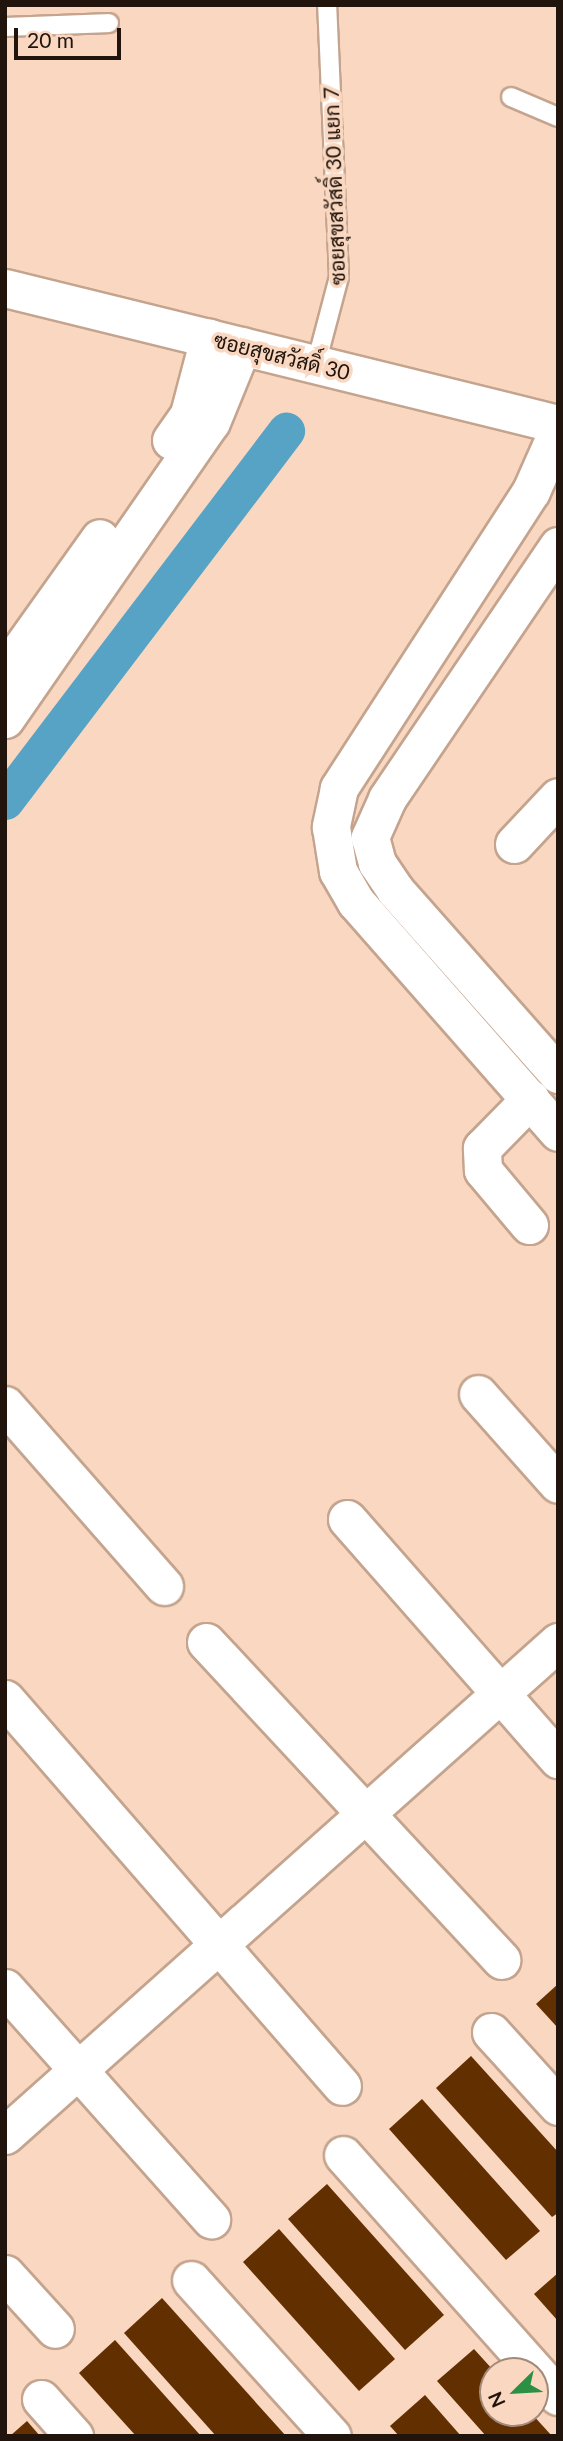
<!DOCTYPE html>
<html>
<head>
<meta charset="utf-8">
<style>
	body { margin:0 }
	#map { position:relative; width:563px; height:2441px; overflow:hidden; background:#f9d7c0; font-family:Lato,Sarabun,sans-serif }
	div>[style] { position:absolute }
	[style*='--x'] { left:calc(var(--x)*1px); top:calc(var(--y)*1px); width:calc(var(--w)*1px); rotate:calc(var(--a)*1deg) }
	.canal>* { height:37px; margin:-18.5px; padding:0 18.5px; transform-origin:18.5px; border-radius:18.5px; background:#57a3c5 }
	.building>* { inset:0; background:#612f00 }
	.roads { filter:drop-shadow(2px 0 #c4a48e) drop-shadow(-2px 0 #c4a48e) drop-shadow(0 2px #c4a48e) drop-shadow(0 -2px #c4a48e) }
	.service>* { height:18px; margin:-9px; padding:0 9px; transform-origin:9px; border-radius:9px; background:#fff }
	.minor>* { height:37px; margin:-18.5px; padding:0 18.5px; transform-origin:18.5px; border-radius:18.5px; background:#fff }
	span { translate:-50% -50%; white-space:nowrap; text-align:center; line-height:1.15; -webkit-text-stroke:7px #f9d7c0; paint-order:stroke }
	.street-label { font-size:21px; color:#20140c }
	.frame { position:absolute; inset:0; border:7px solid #20140c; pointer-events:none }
	.north { position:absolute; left:479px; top:2357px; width:70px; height:70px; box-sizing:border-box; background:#f9d7c0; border:2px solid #a28978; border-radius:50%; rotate:246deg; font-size:19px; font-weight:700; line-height:28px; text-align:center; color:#20140c }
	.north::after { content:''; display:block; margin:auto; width:24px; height:32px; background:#2b8f44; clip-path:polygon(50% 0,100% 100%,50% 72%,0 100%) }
	.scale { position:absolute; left:14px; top:28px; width:107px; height:32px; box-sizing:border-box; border:4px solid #20140c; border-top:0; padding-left:9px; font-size:21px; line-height:24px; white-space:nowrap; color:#20140c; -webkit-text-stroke:5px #f9d7c0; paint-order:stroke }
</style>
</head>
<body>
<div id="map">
	<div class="canal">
		<i style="--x:5;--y:801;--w:465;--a:-52.8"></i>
	</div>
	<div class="building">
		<i style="clip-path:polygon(558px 1984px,558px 2028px,536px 2004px)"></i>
		<i style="clip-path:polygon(471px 2056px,558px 2152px,558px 2213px,552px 2217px,436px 2088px)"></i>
		<i style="clip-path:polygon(422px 2099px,540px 2231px,506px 2260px,389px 2129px)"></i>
		<i style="clip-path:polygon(327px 2184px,444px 2315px,405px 2350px,288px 2219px)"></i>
		<i style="clip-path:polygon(279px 2229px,395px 2359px,359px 2391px,243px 2262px)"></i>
		<i style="clip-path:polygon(558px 2273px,558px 2321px,534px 2294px)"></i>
		<i style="clip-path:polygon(162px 2298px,286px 2436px,216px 2436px,124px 2333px)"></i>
		<i style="clip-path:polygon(115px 2340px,201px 2436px,136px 2436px,79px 2373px)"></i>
		<i style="clip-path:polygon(474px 2349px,493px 2370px,493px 2413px,531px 2413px,552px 2436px,486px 2436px,437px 2381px)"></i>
		<i style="clip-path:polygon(425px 2395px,461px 2436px,399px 2436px,390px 2426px)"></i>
		<i style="clip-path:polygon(27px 2421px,40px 2436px,10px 2436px)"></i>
	</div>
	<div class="roads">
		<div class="service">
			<i style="--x:5;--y:27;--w:104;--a:-2.2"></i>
			<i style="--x:511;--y:97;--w:51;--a:23.1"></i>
			<i style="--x:316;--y:364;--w:90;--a:-75.2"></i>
			<i style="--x:339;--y:277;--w:272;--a:-92.5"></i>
		</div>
		<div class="minor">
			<i style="--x:5;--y:288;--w:569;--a:13.82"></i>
			<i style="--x:558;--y:430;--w:67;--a:113.9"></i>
			<i style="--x:531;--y:491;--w:354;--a:122.9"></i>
			<i style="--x:339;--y:788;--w:40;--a:102"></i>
			<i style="--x:331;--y:827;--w:45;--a:81"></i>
			<i style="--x:338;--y:871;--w:36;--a:60"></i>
			<i style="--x:356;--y:902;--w:306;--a:48.7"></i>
			<i style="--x:171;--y:440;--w:32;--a:-55"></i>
			<i style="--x:189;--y:414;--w:79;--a:-75.3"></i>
			<i style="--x:558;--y:546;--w:305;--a:124.1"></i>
			<i style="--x:387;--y:799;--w:42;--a:114.1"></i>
			<i style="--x:370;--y:837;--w:27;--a:75"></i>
			<i style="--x:377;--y:863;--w:32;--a:56"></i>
			<i style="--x:395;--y:890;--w:246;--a:48.5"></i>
			<i style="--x:5;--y:671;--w:163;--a:-54.5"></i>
			<i style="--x:5;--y:719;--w:361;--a:-55.3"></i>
			<i style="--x:211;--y:422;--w:82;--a:-67.8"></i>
			<i style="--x:514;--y:844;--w:64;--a:-46.9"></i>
			<i style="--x:529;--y:1225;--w:72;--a:-129.9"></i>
			<i style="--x:483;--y:1170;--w:22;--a:-93"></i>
			<i style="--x:482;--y:1148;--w:69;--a:-45.6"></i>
			<i style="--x:478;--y:1394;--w:120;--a:48.4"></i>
			<i style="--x:5;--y:1405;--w:241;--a:48.7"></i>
			<i style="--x:347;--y:1519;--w:320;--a:48.7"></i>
			<i style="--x:206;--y:1642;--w:434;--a:47.1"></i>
			<i style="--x:5;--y:1699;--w:513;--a:48.95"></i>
			<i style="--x:5;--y:1988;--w:310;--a:48.3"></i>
			<i style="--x:491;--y:2032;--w:100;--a:47.8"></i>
			<i style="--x:5;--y:2135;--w:741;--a:-41.72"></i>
			<i style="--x:343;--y:2155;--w:323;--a:48.3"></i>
			<i style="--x:5;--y:2274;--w:74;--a:47.7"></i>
			<i style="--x:191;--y:2280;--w:210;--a:47.9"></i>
			<i style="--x:41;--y:2399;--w:50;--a:48.3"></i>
		</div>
	</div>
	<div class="street-label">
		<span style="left:334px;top:186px;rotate:-92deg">ซอยสุขสวัสดิ์ 30 แยก 7</span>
		<span style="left:282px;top:356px;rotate:14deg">ซอยสุขสวัสดิ์ 30</span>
	</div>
	<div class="frame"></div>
	<div class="north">N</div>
	<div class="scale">20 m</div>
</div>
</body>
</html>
